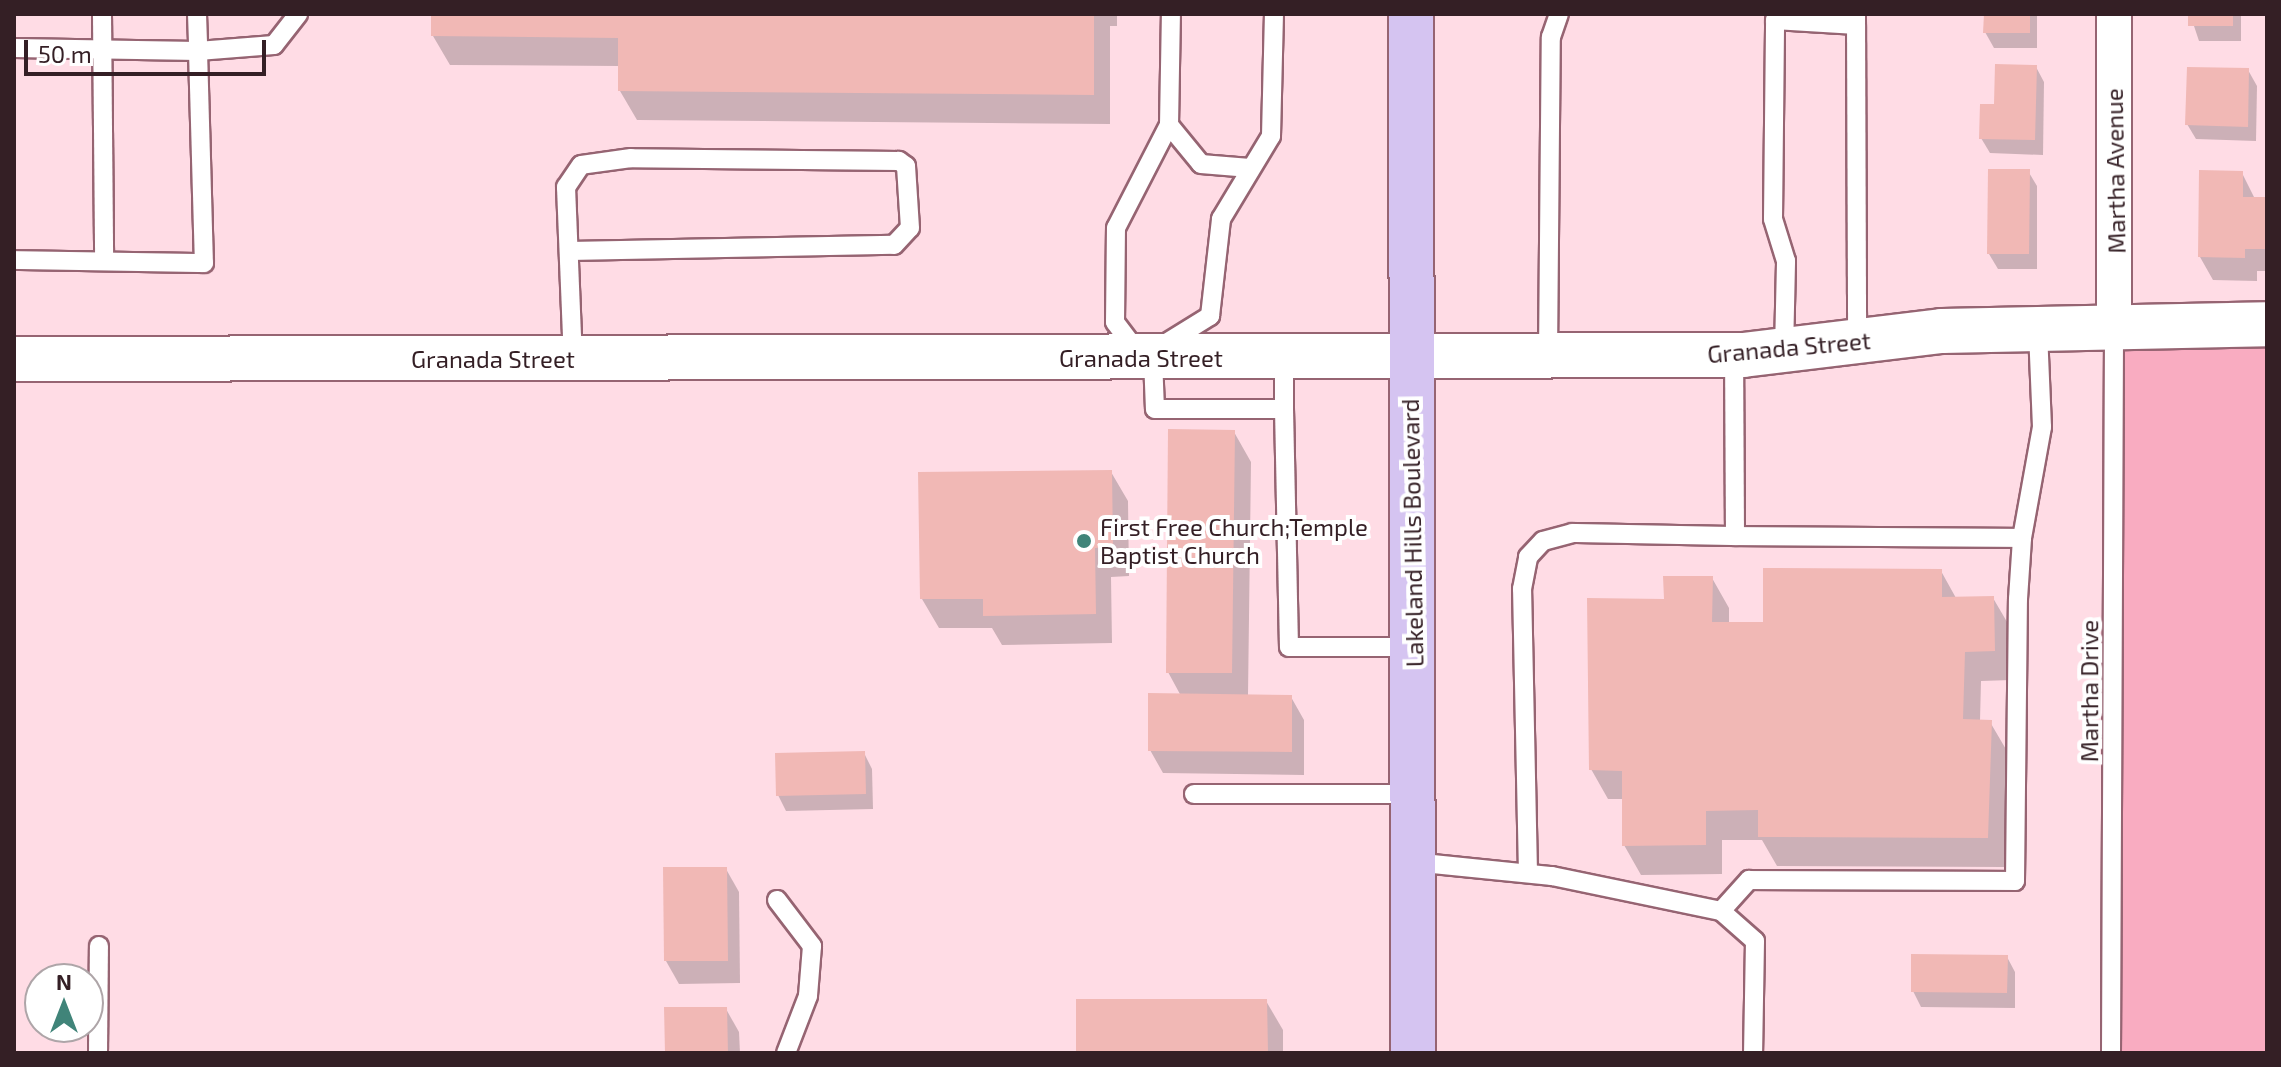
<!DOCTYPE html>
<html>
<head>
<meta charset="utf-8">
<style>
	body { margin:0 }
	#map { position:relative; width:2281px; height:1067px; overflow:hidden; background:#ffdce5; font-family:"Exo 2",sans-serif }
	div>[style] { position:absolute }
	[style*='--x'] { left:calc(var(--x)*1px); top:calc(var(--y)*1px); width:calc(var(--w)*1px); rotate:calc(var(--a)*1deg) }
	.green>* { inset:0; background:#f9acc1 }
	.shadow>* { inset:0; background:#0003 }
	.building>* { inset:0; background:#f1b8b5 }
	.roads { filter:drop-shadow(2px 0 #966472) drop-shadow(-2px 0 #966472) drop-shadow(0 2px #966472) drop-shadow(0 -2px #966472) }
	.service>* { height:18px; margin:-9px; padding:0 9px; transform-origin:9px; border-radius:9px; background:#fff }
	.minor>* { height:34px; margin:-17px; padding:0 17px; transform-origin:17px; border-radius:17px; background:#fff }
	.tertiary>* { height:44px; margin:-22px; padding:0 22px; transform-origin:22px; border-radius:22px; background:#fff }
	.primary>* { height:44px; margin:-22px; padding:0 22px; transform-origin:22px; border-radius:22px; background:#d5c4f1 }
	.dots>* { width:22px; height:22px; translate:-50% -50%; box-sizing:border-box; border:4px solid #fff; border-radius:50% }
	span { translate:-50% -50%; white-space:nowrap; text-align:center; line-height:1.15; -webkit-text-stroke:8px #fff; paint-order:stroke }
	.street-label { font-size:24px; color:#341f25 }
	.poi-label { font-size:24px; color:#341f25 }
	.left { translate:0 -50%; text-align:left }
	.frame { position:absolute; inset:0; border:16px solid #341f25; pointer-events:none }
	.north { position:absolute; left:24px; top:963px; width:80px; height:80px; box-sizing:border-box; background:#fff; border:2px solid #aea5a8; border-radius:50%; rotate:0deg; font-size:22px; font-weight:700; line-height:32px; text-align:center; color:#341f25 }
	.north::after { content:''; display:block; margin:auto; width:28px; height:36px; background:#408479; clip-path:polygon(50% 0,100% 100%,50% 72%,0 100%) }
	.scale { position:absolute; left:24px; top:40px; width:242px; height:36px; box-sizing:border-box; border:4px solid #341f25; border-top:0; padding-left:10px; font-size:24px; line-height:28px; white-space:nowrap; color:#341f25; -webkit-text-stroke:6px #fff; paint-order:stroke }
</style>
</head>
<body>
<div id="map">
	<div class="green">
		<i style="clip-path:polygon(2267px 343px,2267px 1053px,2121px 1053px,2123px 348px)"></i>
	</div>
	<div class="shadow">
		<i style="clip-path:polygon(433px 14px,1117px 14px,1117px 26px,1110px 26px,1110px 124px,637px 120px,620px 91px,620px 66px,450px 65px,433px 36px)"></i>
		<i style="clip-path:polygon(1986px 14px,2037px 14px,2037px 48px,1994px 48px,1985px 32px)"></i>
		<i style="clip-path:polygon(2190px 14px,2241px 14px,2241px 41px,2199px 41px)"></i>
		<i style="clip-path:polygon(2036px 67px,2044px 82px,2043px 155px,1990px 153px,1981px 138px,1996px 106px)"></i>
		<i style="clip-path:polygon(2248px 70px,2257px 86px,2256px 141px,2196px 139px,2187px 124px)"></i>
		<i style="clip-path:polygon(2028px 171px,2037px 186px,2037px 269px,1998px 269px,1989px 254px)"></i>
		<i style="clip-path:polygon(2242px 173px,2255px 199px,2267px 199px,2267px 271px,2257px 271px,2257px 281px,2213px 280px,2200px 257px)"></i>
		<i style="clip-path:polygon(1234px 432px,1251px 462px,1248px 696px,1291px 697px,1304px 720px,1304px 775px,1163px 773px,1150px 750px,1181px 696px,1168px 672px)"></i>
		<i style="clip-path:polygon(1111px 472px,1128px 501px,1129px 576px,1111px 577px,1112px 643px,1002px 645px,992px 628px,939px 628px,922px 599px)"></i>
		<i style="clip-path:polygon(1941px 571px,1956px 598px,1993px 598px,2010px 627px,2011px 680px,1981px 681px,1980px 721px,1990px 722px,2007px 751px,2004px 867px,1777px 866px,1762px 840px,1722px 840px,1722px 874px,1641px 875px,1624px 845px,1624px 799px,1608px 799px,1591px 769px,1666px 601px,1712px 578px,1729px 608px,1729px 624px,1765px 624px)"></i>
		<i style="clip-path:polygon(864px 753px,872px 769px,873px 809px,786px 811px,778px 795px)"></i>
		<i style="clip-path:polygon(726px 869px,739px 892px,740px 983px,679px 984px,666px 961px)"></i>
		<i style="clip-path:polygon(2007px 957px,2015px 972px,2015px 1008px,1921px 1007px,1913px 991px)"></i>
		<i style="clip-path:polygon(1266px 1001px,1283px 1030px,1283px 1053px,1078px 1053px)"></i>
		<i style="clip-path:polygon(726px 1009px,739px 1032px,740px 1053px,667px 1053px)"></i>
	</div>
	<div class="building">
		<i style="clip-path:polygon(431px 14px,1094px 14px,1094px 95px,618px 91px,618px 38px,431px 36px)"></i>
		<i style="clip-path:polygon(1984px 14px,2030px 14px,2030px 33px,1983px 33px)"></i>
		<i style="clip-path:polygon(2188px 14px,2233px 14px,2233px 26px,2188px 26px)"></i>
		<i style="clip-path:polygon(1995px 64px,2037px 65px,2035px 140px,1979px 139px,1980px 104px,1994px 104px)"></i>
		<i style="clip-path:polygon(2187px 67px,2249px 68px,2248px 127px,2185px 125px)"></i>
		<i style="clip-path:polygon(1988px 169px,2030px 169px,2029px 254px,1987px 254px)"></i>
		<i style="clip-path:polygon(2199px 170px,2243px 171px,2243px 197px,2267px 197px,2267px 249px,2245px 249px,2245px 258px,2198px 257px)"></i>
		<i style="clip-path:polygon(1168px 429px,1235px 430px,1232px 673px,1166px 673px)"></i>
		<i style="clip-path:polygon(1112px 470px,1113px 547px,1095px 548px,1096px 614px,983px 616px,983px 599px,920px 599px,918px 472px)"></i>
		<i style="clip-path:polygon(1763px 568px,1942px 569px,1942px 597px,1994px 596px,1995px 651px,1965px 652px,1963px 719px,1992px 720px,1988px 838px,1758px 837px,1758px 810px,1706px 811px,1706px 845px,1622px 846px,1622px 771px,1589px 770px,1587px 598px,1664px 599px,1663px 576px,1713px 576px,1712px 622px,1763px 622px)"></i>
		<i style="clip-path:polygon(1148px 693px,1292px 695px,1292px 752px,1148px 751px)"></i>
		<i style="clip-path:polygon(865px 751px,866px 794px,776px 796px,775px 753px)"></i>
		<i style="clip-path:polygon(663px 867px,727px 867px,728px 961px,664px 961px)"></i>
		<i style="clip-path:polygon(1911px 954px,2008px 955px,2007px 993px,1911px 992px)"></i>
		<i style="clip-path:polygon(1076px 999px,1267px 999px,1268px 1053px,1076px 1053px)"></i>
		<i style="clip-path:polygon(664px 1007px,727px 1007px,728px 1053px,665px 1053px)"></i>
	</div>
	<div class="roads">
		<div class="service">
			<i style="--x:102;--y:14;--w:247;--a:89.5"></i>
			<i style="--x:197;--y:14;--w:37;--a:88"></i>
			<i style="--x:198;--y:51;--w:76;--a:-4.5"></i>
			<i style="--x:274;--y:45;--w:39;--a:-52"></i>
			<i style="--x:1856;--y:14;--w:329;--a:89.8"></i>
			<i style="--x:14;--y:48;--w:184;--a:0.9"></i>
			<i style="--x:198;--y:51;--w:212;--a:88.4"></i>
			<i style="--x:204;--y:263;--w:190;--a:-179.1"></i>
			<i style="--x:1169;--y:125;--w:50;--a:50.6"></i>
			<i style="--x:1201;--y:164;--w:49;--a:4.7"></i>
			<i style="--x:569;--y:251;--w:325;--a:-1.1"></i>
			<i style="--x:894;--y:245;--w:23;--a:-47"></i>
			<i style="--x:910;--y:228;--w:62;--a:-93.7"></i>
			<i style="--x:906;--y:166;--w:9;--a:-144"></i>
			<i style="--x:899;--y:161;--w:268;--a:-179.4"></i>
			<i style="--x:631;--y:158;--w:50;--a:172"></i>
			<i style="--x:581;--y:165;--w:27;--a:124"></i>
			<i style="--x:566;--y:187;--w:172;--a:87.7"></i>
			<i style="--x:1160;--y:347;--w:59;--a:-31.8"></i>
			<i style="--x:1210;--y:316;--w:98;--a:-83.5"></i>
			<i style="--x:1221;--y:219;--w:97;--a:-58.9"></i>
			<i style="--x:1271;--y:136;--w:122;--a:-88.6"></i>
			<i style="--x:1784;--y:351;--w:90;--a:-88.7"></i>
			<i style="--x:1786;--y:261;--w:44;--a:-107.2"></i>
			<i style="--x:1773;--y:219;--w:199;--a:-89.4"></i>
			<i style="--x:1775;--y:20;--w:81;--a:3.5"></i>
			<i style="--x:1139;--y:354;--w:40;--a:-127"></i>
			<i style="--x:1115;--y:322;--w:94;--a:-89.4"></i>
			<i style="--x:1116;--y:228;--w:116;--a:-62.8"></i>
			<i style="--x:1169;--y:125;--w:111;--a:-89"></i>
			<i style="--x:1548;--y:356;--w:319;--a:-89.5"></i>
			<i style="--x:1551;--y:37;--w:24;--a:-71"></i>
			<i style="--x:1284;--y:357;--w:52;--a:90"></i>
			<i style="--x:1153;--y:358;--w:51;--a:87.8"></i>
			<i style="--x:1155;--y:409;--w:129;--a:0"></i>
			<i style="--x:1284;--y:409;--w:238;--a:88.8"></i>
			<i style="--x:1289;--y:647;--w:124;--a:0"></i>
			<i style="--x:1735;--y:536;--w:287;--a:0.4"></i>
			<i style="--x:1194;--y:794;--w:219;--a:0"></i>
			<i style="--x:1413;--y:862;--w:140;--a:5.8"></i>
			<i style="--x:1552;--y:876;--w:173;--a:11.7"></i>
			<i style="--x:1721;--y:911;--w:45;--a:41.4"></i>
			<i style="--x:1755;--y:941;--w:112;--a:91"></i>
			<i style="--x:1528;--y:873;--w:284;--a:-91.2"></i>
			<i style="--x:1522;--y:589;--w:33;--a:-79"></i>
			<i style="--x:1528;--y:557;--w:22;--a:-47"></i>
			<i style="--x:1543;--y:541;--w:30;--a:-15"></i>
			<i style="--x:1572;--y:533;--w:163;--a:1.1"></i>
			<i style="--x:1735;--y:536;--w:181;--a:-90.3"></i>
			<i style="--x:777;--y:900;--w:58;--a:52.7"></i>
			<i style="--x:812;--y:946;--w:50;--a:94.6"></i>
			<i style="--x:808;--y:996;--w:61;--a:111.1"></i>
			<i style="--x:1721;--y:911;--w:42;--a:-47.9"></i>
			<i style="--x:1749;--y:880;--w:266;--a:0.2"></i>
			<i style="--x:2015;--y:881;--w:282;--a:-89.4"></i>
			<i style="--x:2018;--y:599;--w:61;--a:-86.2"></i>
			<i style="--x:2022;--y:538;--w:113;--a:-79.8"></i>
			<i style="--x:2042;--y:427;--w:97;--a:-92.4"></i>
			<i style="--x:98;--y:1053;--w:107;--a:-89.5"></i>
			<i style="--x:2111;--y:1053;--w:724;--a:-89.76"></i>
		</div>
		<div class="minor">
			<i style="--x:2114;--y:14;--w:315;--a:90"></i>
		</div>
		<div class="tertiary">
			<i style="--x:14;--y:359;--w:1729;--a:-0.13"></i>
			<i style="--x:1743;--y:355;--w:200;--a:-6.9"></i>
			<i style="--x:1942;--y:331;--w:325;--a:-1.2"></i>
		</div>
		<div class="primary">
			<i style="--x:1411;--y:14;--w:1039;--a:89.89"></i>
		</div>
	</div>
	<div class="dots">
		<i style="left:1084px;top:541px;background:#408479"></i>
	</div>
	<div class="street-label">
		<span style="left:2115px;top:171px;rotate:-91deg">Martha Avenue</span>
		<span style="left:1789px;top:347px;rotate:-5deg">Granada Street</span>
		<span style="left:1141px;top:358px">Granada Street</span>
		<span style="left:493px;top:359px">Granada Street</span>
		<span style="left:1412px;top:533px;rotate:-91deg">Lakeland Hills Boulevard</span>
		<span style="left:2089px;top:691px;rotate:-90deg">Martha Drive</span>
	</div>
	<div class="poi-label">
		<span class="left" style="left:1100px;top:541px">First Free Church;Temple<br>Baptist Church</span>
	</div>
	<div class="frame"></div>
	<div class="north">N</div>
	<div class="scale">50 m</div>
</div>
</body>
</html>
